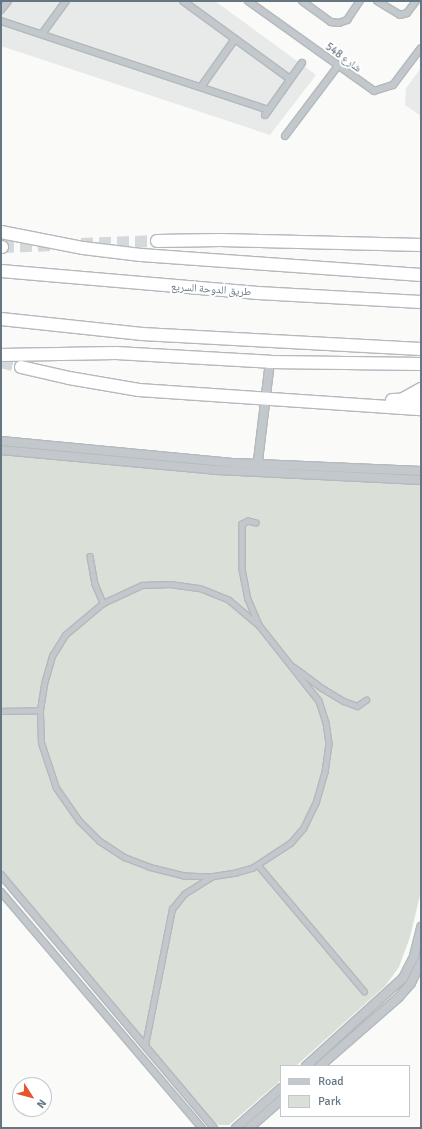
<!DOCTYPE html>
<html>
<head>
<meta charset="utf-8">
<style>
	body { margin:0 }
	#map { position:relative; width:422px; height:1129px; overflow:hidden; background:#fafaf8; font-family:Signika,"Noto Naskh Arabic",sans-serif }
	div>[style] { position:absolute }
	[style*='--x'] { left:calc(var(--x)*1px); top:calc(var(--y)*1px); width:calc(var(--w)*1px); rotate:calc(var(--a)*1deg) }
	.built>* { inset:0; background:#e8e9e9 }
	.green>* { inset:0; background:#dadfd7 }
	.motorway-tunnel>* { height:12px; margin-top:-6px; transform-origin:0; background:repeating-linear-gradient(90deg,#d5d9db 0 12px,transparent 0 18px) }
	.roads { filter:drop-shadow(1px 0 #b4b9bd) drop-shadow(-1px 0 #b4b9bd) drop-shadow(0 1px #b4b9bd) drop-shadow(0 -1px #b4b9bd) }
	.pedestrian>* { height:4.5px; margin:-2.25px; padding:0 2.25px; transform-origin:2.25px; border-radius:2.25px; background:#c3c8cc }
	.minor>* { height:6px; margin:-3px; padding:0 3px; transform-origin:3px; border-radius:3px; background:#c3c8cc }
	.tertiary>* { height:8px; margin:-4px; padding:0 4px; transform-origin:4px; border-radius:4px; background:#c3c8cc }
	.motorway>* { height:12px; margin:-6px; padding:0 6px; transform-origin:6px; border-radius:6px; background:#fff }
	span { translate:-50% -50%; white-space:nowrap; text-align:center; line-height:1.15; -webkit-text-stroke:4px #fff; paint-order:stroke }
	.street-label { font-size:11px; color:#657683 }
	.frame { position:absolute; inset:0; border:2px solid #657683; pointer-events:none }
	.legend { position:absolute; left:280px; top:1065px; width:130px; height:52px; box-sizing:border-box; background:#fff; border:1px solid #c1c8cd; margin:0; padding:5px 7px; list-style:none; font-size:12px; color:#657683 }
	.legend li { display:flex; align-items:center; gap:8px; height:20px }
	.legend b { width:20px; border:1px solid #c1c8cd }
	.north { position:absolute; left:12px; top:1077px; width:40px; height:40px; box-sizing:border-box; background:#fff; border:1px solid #c1c8cd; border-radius:50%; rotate:126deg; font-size:11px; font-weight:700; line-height:16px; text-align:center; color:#657683 }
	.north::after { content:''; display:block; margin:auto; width:14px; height:18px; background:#e4572e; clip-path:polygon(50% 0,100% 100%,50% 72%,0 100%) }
</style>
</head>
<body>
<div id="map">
	<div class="built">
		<i style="clip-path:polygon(1px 1px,215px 1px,316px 75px,270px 135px,1px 46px)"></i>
		<i style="clip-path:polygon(421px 68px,421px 116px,405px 105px,406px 88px)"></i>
	</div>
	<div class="green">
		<i style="clip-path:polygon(1px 454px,209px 473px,421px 484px,421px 891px,410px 937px,399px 967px,386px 985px,296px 1066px,281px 1066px,281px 1080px,229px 1125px,219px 1125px,212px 1121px,1px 872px)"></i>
	</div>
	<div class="motorway-tunnel">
		<i style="--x:81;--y:244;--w:76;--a:-2.3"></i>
		<i style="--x:2;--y:247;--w:54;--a:-2.1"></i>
		<i style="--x:1;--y:362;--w:21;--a:14"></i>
	</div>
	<div class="roads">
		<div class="pedestrian">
			<i style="--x:256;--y:523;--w:8;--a:-166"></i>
			<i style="--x:248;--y:521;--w:7;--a:153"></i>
			<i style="--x:242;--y:524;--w:45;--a:90"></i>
			<i style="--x:242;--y:569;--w:31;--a:79"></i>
			<i style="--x:248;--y:599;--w:28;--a:67"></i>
			<i style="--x:259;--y:625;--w:97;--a:51.7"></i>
			<i style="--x:319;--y:701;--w:22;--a:72"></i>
			<i style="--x:326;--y:722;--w:22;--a:82"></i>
			<i style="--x:329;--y:744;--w:28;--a:98"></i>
			<i style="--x:325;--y:772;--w:32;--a:106"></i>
			<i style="--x:316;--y:803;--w:28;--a:116"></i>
			<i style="--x:304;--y:828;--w:20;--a:131"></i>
			<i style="--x:291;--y:843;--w:45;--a:146.7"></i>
			<i style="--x:253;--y:868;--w:18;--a:164"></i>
			<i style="--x:236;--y:873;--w:24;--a:171"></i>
			<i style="--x:212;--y:877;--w:28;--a:-178"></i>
			<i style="--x:184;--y:876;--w:36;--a:-166"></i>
			<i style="--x:149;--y:867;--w:26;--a:-159"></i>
			<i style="--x:125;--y:858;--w:30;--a:-147"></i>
			<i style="--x:100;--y:842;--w:30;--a:-135"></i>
			<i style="--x:79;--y:821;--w:40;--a:-124.9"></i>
			<i style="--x:56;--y:788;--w:47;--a:-108.4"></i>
			<i style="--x:41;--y:743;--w:33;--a:-92"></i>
			<i style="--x:40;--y:710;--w:26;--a:-81"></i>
			<i style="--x:44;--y:684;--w:29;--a:-74"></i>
			<i style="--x:52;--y:656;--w:25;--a:-58"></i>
			<i style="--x:65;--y:635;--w:50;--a:-40.1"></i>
			<i style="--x:103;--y:603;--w:43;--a:-24.8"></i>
			<i style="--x:142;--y:585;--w:28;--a:-2"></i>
			<i style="--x:170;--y:584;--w:30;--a:8"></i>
			<i style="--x:200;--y:588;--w:31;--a:22"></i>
			<i style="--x:229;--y:600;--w:39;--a:40"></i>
			<i style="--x:90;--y:556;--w:28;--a:80"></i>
			<i style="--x:95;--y:584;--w:21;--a:67"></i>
			<i style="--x:294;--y:667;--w:35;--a:37"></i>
			<i style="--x:322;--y:688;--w:26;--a:31"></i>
			<i style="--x:344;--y:701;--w:14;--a:21"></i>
			<i style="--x:357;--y:706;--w:11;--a:-34"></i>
			<i style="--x:1;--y:711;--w:39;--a:-1"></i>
			<i style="--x:258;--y:865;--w:165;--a:49.9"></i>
			<i style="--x:145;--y:1045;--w:139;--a:-78.8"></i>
			<i style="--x:172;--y:909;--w:19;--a:-51"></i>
			<i style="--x:184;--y:894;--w:32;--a:-32"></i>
		</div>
		<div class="minor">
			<i style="--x:183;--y:1;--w:132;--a:36.1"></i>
			<i style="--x:248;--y:1;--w:155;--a:35.5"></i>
			<i style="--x:374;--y:91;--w:20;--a:-18"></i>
			<i style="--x:393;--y:85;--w:46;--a:-52.9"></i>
			<i style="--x:302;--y:1;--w:36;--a:36"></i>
			<i style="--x:331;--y:22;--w:8;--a:7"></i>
			<i style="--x:339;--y:23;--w:9;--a:-21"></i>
			<i style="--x:347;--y:20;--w:23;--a:-56"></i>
			<i style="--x:377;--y:1;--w:27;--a:31"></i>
			<i style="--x:400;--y:15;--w:7;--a:-16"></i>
			<i style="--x:407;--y:13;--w:15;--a:-53"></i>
			<i style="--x:1;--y:10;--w:11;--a:-52"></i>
			<i style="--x:1;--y:21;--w:282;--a:18.4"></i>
			<i style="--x:42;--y:34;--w:41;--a:-54"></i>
			<i style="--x:201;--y:87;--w:59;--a:-54.7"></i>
			<i style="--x:265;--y:115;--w:64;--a:-54.6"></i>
			<i style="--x:285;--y:136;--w:88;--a:-52.9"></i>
			<i style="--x:1;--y:875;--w:331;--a:49.9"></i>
			<i style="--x:1;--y:892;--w:310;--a:49.6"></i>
		</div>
		<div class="tertiary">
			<i style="--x:1;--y:441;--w:235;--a:5.4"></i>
			<i style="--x:235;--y:463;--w:186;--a:2.5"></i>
			<i style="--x:1;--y:450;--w:218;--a:5.3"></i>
			<i style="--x:218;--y:470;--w:203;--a:2.8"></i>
			<i style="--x:257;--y:469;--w:108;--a:-83.1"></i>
			<i style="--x:306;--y:1066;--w:131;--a:-42.2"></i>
			<i style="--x:403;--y:978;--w:25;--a:-63"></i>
			<i style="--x:414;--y:956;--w:30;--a:-76"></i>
			<i style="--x:320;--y:1066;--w:105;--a:-41.1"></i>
			<i style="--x:399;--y:997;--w:18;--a:-49"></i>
			<i style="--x:411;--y:983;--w:23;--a:-65"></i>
			<i style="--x:236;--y:1128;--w:60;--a:-41.6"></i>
			<i style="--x:249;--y:1128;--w:43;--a:-41.2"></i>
		</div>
		<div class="motorway">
			<i style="--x:1;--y:232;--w:84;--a:11"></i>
			<i style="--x:83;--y:248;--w:58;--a:6.9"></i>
			<i style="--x:141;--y:255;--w:281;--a:4.1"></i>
			<i style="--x:157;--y:241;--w:63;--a:-0.9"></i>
			<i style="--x:220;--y:240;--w:201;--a:1.4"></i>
			<i style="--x:1;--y:247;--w:1;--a:0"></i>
			<i style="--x:1;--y:271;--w:258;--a:4.9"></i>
			<i style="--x:258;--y:293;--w:163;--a:3.2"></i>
			<i style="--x:1;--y:319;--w:142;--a:6.1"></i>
			<i style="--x:142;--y:334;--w:279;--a:3.1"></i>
			<i style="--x:1;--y:355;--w:115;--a:-1"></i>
			<i style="--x:116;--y:353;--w:154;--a:3.3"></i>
			<i style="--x:270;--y:362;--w:151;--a:0.8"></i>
			<i style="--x:21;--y:367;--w:49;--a:12.9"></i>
			<i style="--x:69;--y:378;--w:71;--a:9.7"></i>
			<i style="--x:139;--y:390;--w:283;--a:3.9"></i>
			<i style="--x:403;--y:399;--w:21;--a:-29"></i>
			<i style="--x:392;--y:400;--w:29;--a:-2"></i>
		</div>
	</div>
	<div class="street-label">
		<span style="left:343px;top:58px;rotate:36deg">شارع 548</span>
		<span style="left:211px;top:290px;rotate:4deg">طريق الدوحة السريع</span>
	</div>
	<div class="frame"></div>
	<ul class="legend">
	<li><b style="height:5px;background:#c3c8cc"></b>Road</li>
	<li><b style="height:11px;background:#dadfd7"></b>Park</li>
	</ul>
	<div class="north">N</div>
</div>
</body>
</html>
